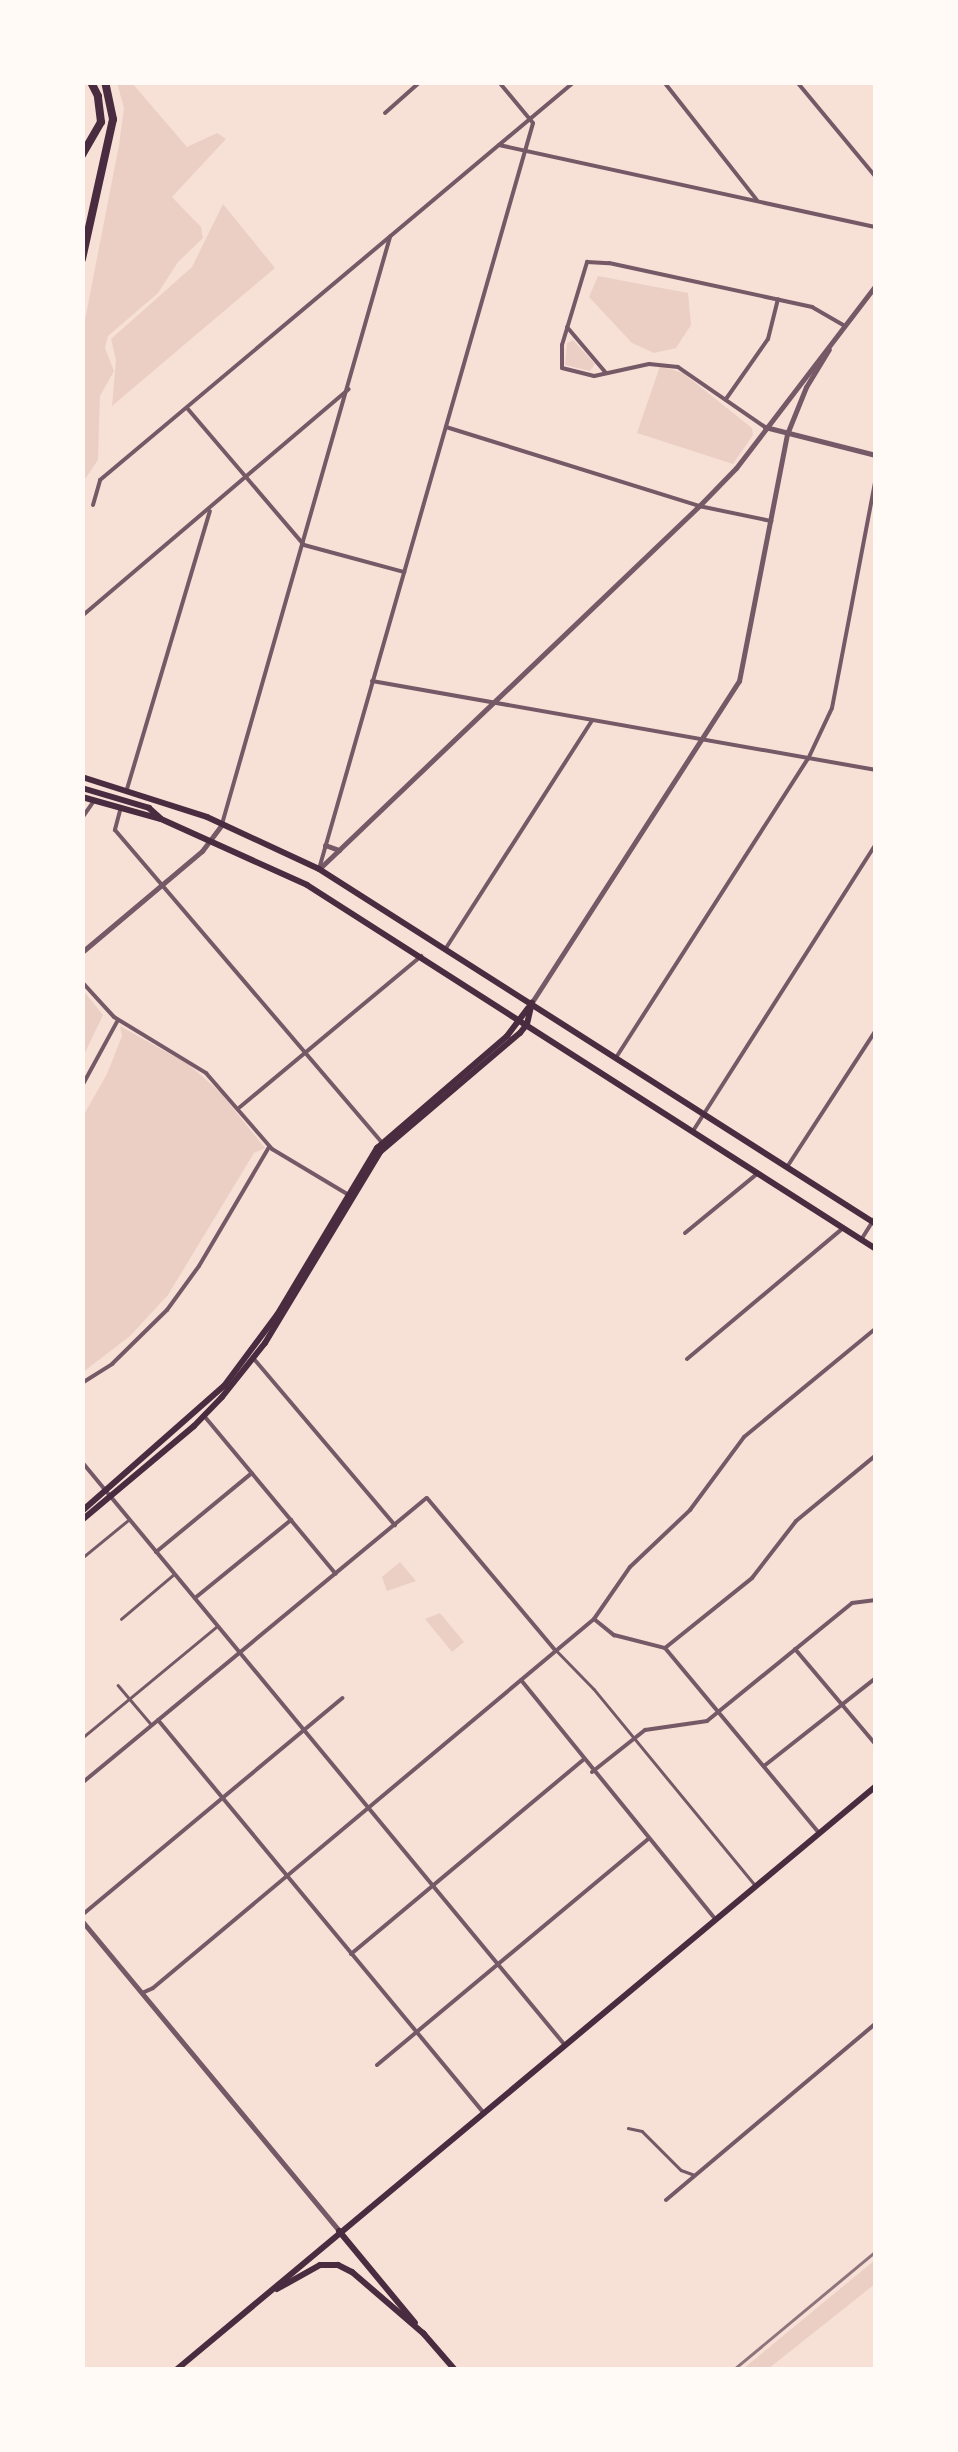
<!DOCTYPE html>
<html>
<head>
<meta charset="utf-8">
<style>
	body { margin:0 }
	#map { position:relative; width:958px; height:2452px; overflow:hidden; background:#f7e1d7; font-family:"PT Sans",sans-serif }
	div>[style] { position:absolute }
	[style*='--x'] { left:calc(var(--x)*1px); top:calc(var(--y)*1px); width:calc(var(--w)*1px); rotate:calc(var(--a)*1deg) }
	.green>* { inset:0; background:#ebcfc5 }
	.service>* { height:2.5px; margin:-1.25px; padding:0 1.25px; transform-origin:1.25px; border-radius:1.25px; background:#755966 }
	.minor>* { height:4px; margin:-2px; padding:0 2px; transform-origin:2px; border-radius:2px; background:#755966 }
	.tertiary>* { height:5px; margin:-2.5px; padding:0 2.5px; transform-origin:2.5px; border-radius:2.5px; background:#755966 }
	.secondary>* { height:6px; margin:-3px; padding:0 3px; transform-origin:3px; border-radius:3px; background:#4a2c40 }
	.primary>* { height:6px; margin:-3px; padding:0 3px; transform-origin:3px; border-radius:3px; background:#4a2c40 }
	.motorway>* { height:8px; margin:-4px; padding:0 4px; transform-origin:4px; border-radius:4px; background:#4a2c40 }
	.rail>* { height:2.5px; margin:-1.25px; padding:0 1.25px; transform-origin:1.25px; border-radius:1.25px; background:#8f747c }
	span { translate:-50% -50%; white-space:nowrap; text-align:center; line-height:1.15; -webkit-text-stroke:8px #fffaf5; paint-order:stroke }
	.frame { position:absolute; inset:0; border:85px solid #fffaf5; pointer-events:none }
</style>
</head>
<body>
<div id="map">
	<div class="green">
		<i style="clip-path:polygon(117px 83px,132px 83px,187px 147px,217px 133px,226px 139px,172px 197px,201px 227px,203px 238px,178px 262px,158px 293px,108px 336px,105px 348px,114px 371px,100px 396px,98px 460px,83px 482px,83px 330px,119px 145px,124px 108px)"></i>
		<i style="clip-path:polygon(223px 204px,275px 268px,112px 406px,116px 360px,111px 339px,192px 267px)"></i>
		<i style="clip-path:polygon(598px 276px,688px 293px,691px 325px,676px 348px,654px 353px,632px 343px,589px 297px)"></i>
		<i style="clip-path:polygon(573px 340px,595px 364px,590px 371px,565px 365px,567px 343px)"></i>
		<i style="clip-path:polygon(660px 366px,683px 373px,752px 428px,753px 435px,733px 464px,637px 433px)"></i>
		<i style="clip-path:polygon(83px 990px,103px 1015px,83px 1057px)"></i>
		<i style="clip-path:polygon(120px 1026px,188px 1064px,220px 1092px,265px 1148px,254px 1153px,168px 1295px,130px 1336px,83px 1372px,83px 1116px,107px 1074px,122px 1036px)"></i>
		<i style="clip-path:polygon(400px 1562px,416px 1581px,387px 1591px,382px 1577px)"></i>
		<i style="clip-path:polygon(440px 1613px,464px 1642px,452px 1652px,425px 1619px)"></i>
		<i style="clip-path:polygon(875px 2260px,875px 2284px,768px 2369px,743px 2369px)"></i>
	</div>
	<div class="service">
		<i style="--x:82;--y:1558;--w:58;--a:-39.4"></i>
		<i style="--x:121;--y:1619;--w:68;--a:-40.2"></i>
		<i style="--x:557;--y:1651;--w:53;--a:45.8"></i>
		<i style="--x:594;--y:1689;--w:254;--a:50.6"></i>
		<i style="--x:118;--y:1685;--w:51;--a:49.8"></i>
		<i style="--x:82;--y:1738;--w:174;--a:-39.6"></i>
		<i style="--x:628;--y:2128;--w:14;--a:12"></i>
		<i style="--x:642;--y:2131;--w:55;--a:45"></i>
		<i style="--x:681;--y:2170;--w:12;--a:20"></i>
	</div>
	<div class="minor">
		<i style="--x:664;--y:82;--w:150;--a:51.8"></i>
		<i style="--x:797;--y:82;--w:124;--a:50.3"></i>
		<i style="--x:385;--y:113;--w:47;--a:-41.5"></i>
		<i style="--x:499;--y:145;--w:386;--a:12.3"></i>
		<i style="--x:567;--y:327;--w:60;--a:49.7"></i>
		<i style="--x:726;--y:399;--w:73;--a:-55"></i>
		<i style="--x:768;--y:339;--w:41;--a:-76"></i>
		<i style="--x:187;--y:408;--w:180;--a:49.5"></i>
		<i style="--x:304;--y:545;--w:104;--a:15.1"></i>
		<i style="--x:446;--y:427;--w:265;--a:17.3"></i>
		<i style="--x:699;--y:506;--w:74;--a:11.8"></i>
		<i style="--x:765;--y:427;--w:106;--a:-145.4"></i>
		<i style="--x:678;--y:367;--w:29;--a:-174"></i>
		<i style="--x:649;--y:364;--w:56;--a:167.7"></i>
		<i style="--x:594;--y:376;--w:33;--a:-166"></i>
		<i style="--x:562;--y:368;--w:23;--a:-90"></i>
		<i style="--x:562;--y:345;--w:87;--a:-73.2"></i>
		<i style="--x:587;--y:262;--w:22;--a:3"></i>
		<i style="--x:609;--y:263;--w:208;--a:12.2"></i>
		<i style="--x:812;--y:307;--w:38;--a:30"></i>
		<i style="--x:93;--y:505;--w:26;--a:-74"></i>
		<i style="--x:100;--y:480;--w:619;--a:-40.02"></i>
		<i style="--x:82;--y:616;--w:350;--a:-40.4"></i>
		<i style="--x:372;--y:681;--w:512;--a:10.01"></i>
		<i style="--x:127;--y:789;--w:290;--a:-73.4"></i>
		<i style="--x:121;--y:807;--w:24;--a:105"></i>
		<i style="--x:115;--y:830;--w:411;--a:49.5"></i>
		<i style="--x:82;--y:818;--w:19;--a:-55"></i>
		<i style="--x:222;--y:824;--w:611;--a:-74.03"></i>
		<i style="--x:319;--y:869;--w:776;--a:-73.99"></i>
		<i style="--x:533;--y:123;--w:53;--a:-129.7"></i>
		<i style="--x:446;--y:948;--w:270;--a:-57.3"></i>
		<i style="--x:82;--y:982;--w:47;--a:47.6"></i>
		<i style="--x:114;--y:1017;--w:108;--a:31.3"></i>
		<i style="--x:206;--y:1073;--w:101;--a:49"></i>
		<i style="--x:272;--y:1149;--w:90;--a:30.9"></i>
		<i style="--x:617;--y:1056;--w:353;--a:-57.3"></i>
		<i style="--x:808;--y:759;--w:56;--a:-64.8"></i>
		<i style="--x:832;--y:708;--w:235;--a:-79.2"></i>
		<i style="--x:82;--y:1086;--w:75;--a:-61.4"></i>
		<i style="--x:240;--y:1107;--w:236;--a:-39.8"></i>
		<i style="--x:693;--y:1131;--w:340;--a:-57.5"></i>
		<i style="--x:787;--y:1167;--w:163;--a:-57"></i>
		<i style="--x:685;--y:1233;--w:94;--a:-39.4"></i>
		<i style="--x:861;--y:1240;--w:28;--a:-58"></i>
		<i style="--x:254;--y:1359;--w:218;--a:49.7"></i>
		<i style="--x:687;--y:1359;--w:204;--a:-40"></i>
		<i style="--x:82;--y:1383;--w:36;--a:-32"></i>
		<i style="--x:112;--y:1364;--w:77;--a:-44.5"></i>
		<i style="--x:167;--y:1310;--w:54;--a:-54"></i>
		<i style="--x:199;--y:1266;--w:138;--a:-59.5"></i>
		<i style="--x:205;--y:1417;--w:204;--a:50.2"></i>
		<i style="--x:82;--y:1462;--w:756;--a:50.37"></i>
		<i style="--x:156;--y:1552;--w:124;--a:-39.5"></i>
		<i style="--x:195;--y:1598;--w:124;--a:-39.1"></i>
		<i style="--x:594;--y:1619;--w:26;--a:39"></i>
		<i style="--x:614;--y:1635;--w:53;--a:14.3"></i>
		<i style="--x:665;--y:1648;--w:112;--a:-38.8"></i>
		<i style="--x:752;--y:1578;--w:72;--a:-52.3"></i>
		<i style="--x:796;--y:1521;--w:104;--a:-39.5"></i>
		<i style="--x:665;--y:1648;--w:241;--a:50.2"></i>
		<i style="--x:795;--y:1649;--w:126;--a:49.8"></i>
		<i style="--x:521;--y:1680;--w:308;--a:50.9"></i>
		<i style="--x:158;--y:1720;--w:509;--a:50.34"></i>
		<i style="--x:764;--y:1766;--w:142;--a:-38.2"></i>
		<i style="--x:592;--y:1772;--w:68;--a:-38.4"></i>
		<i style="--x:645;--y:1730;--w:63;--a:-8.3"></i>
		<i style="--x:707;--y:1721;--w:187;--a:-39.1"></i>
		<i style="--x:852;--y:1603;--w:24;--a:-7"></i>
		<i style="--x:82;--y:1783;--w:447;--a:-39.6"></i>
		<i style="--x:427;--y:1498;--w:200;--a:49.9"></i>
		<i style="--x:82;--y:1915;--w:339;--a:-39.8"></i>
		<i style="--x:351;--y:1954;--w:304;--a:-39.9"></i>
		<i style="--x:142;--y:1993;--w:12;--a:-24"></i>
		<i style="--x:153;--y:1988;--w:575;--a:-39.92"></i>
		<i style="--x:594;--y:1619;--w:63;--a:-55.3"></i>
		<i style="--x:630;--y:1567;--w:83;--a:-43.5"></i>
		<i style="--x:690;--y:1510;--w:91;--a:-53.5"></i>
		<i style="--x:744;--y:1437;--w:171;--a:-39.5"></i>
		<i style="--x:377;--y:2065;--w:353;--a:-39.8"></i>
		<i style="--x:666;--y:2200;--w:275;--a:-40.1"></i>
	</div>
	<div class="tertiary">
		<i style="--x:765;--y:427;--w:114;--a:14.2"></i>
		<i style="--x:325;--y:845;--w:15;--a:20"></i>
		<i style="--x:319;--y:869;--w:526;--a:-43.69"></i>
		<i style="--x:699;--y:506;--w:53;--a:-45.8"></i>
		<i style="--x:736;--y:468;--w:230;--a:-52.6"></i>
		<i style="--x:82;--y:952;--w:157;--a:-40.1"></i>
		<i style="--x:202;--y:851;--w:34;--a:-53"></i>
		<i style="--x:532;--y:1002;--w:382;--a:-57.2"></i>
		<i style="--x:739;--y:681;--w:252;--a:-79"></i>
		<i style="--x:787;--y:434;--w:51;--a:-68"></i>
		<i style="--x:806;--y:387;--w:44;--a:-58.8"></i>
		<i style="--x:82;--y:1921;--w:403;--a:50.3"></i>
	</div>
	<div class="secondary">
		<i style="--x:82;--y:1511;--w:189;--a:-41.4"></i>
		<i style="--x:224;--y:1386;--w:89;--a:-53.3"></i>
		<i style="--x:277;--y:1315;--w:195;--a:-59.1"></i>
		<i style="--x:377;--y:1148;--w:172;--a:-40.7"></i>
		<i style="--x:507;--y:1036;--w:35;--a:-53"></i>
		<i style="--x:82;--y:1520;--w:146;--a:-40"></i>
		<i style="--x:194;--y:1426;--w:40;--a:-46"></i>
		<i style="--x:222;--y:1397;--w:69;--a:-51.5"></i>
		<i style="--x:265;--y:1343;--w:223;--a:-58.9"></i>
		<i style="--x:380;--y:1152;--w:184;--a:-40.4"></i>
		<i style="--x:520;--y:1033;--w:11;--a:-52"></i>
		<i style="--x:527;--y:1024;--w:22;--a:-77"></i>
		<i style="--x:339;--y:2231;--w:119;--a:50.4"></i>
		<i style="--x:277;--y:2289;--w:49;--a:-29.2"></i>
		<i style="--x:320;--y:2265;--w:18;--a:0"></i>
		<i style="--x:338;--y:2265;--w:16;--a:27"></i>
		<i style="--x:352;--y:2272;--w:95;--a:40.7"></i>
		<i style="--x:423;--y:2333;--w:49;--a:49.1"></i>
		<i style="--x:176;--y:2370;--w:912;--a:-39.84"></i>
	</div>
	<div class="primary">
		<i style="--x:82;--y:777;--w:131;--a:17.7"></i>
		<i style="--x:207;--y:817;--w:123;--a:24.9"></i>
		<i style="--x:319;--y:869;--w:661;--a:32.51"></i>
		<i style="--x:82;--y:788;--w:70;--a:16.6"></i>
		<i style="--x:149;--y:808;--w:15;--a:42"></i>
		<i style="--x:82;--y:797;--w:82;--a:15.6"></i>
		<i style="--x:161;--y:819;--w:160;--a:24.3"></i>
		<i style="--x:307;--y:885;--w:675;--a:32.61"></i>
	</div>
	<div class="motorway">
		<i style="--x:82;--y:155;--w:38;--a:-60"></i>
		<i style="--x:101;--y:122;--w:26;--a:-97"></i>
		<i style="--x:98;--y:96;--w:16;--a:-117"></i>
		<i style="--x:82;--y:259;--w:143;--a:-77.5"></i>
		<i style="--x:113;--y:119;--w:38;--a:-102"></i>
	</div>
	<div class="rail">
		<i style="--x:733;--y:2370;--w:186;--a:-39.8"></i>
	</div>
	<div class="frame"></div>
</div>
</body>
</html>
